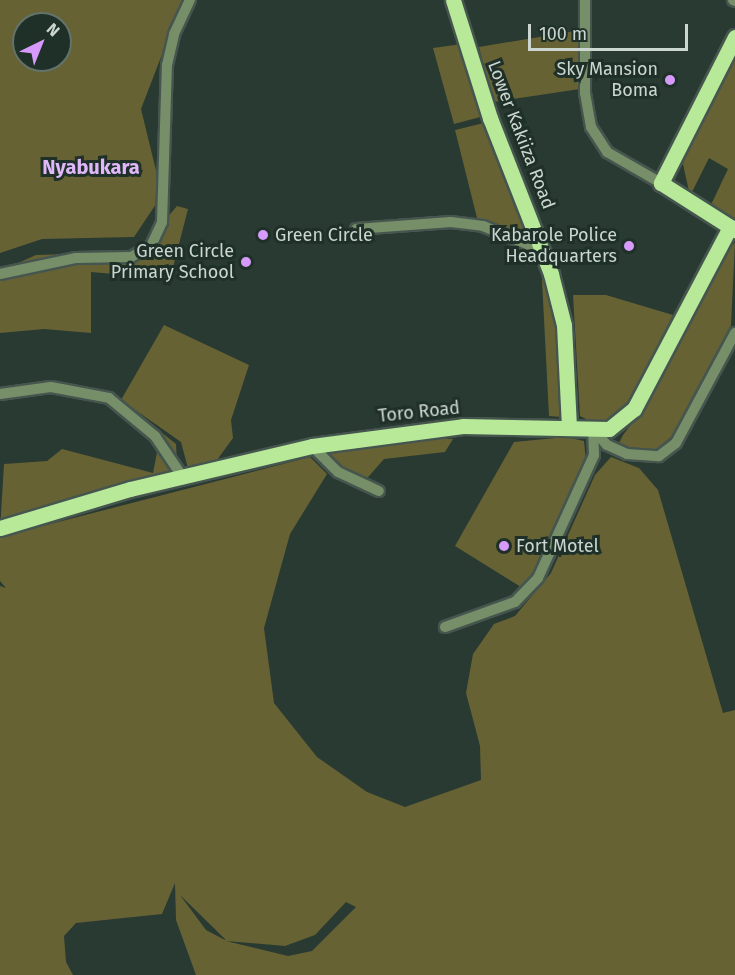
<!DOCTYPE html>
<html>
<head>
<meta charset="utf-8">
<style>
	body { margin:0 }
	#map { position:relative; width:735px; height:975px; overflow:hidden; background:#293a32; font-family:"Fira Sans",sans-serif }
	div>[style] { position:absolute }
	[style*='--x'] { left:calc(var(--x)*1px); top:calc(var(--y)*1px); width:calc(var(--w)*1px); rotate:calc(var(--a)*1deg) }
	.green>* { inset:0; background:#666234 }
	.roads { filter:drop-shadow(2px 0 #46564f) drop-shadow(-2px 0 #46564f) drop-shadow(0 2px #46564f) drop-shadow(0 -2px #46564f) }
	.minor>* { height:10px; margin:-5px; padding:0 5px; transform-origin:5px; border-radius:5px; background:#778f69 }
	.major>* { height:15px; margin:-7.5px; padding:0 7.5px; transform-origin:7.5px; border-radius:7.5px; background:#b7e999 }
	.dots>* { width:16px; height:16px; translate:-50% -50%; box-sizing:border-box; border:3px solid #1f3028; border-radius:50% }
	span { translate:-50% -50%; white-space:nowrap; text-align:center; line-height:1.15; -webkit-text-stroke:6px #1f3028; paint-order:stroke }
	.poi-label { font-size:18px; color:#cbd6d1 }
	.right { translate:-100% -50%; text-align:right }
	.left { translate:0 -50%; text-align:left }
	.street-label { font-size:18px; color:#cbd6d1 }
	.neighbourhood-label { font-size:20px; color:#e0b8fa; font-weight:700 }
	.north { position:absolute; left:12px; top:12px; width:60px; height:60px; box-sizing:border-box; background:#1f3028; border:2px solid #64726c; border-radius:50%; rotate:43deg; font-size:16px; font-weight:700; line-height:24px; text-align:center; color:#cbd6d1 }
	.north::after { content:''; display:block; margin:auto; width:21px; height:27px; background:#d69bfa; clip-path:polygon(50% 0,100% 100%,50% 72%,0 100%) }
	.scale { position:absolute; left:528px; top:24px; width:160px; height:27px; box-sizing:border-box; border:3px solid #cbd6d1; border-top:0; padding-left:8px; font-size:18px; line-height:21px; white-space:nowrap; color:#cbd6d1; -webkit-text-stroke:4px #1f3028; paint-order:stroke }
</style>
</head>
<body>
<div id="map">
	<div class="green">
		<i style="clip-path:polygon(evenodd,0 0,183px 0,141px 109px,162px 195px,134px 237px,42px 239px,0 253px,0 0,24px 24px,60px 24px,60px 60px,24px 60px,24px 24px)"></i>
		<i style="clip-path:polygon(581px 30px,580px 89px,493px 102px,479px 47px)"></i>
		<i style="clip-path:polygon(735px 42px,735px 227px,709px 209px,728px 169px,709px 158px,690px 196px,683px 164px,696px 118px)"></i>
		<i style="clip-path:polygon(462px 44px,484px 116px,454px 124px,433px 48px)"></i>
		<i style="clip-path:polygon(488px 122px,537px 244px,477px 218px,455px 130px)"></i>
		<i style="clip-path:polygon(177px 206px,188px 209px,170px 279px,91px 272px,91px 333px,44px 329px,0 333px,0 271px,36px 255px,138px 252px)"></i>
		<i style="clip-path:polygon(735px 243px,731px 325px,673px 435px,656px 450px,632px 451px,619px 443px,623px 435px,646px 405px,720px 255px)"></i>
		<i style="clip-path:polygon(541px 261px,557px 319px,562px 417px,549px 416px)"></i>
		<i style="clip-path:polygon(573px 295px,606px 295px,673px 315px,629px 405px,614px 418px,594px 423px,580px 416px)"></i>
		<i style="clip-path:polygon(164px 325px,249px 365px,231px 420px,233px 438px,217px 460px,189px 472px,181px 442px,121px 400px)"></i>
		<i style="clip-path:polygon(161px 432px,176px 444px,178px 481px,0 530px,4px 464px,47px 461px,62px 449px,153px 473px)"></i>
		<i style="clip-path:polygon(383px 437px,453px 439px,445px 452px,384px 459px,362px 484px,318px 454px)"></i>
		<i style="clip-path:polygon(566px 437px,584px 441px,586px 461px,542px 565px,521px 587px,455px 546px,514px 442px)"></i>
		<i style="clip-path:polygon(evenodd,310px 457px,327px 474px,290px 534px,264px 628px,274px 703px,317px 757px,367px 792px,405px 807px,481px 780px,480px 746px,466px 693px,473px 654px,494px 624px,515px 616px,551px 573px,595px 475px,611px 457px,639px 468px,658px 490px,723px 713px,735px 710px,735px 975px,196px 975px,176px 920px,175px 883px,162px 914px,76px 923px,64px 936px,66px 962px,73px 975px,0 975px,0 586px,6px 588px,0 581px,0 537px,310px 457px,180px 895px,225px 939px,225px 940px,206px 930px,180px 895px,310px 457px,346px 902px,356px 907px,312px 951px,288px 956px,226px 941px,285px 946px,315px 935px,346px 902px)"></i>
	</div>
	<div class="roads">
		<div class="minor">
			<i style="--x:585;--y:0;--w:93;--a:90"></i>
			<i style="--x:585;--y:93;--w:35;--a:80"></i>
			<i style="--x:591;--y:127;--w:30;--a:57"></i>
			<i style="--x:607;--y:152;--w:62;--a:29.9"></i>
			<i style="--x:733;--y:0;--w:2;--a:27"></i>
			<i style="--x:356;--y:229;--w:95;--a:-4.2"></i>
			<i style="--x:451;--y:222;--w:32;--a:7"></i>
			<i style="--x:483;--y:226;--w:66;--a:22.3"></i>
			<i style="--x:0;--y:274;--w:78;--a:-11.9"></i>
			<i style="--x:76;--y:258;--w:55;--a:-1"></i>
			<i style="--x:131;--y:257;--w:23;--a:-29"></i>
			<i style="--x:151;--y:246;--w:26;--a:-65"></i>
			<i style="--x:162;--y:222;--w:157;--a:-88.2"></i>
			<i style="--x:167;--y:65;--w:32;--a:-77"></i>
			<i style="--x:174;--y:34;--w:38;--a:-65"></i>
			<i style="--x:0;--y:394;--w:51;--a:-7.8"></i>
			<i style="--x:51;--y:387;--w:59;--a:10.7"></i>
			<i style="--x:109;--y:398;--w:60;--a:39.6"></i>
			<i style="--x:155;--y:436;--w:52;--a:56"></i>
			<i style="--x:593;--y:429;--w:21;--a:49"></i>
			<i style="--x:607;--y:445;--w:22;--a:24"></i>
			<i style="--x:627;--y:454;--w:32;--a:4"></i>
			<i style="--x:659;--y:456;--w:21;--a:-37"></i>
			<i style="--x:676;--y:443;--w:125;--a:-61.8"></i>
			<i style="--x:312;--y:446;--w:37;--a:45"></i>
			<i style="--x:338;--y:472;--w:45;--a:24.9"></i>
			<i style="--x:445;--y:627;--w:74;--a:-19.7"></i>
			<i style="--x:515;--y:602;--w:33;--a:-46"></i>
			<i style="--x:538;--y:578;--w:135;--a:-65.5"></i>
			<i style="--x:594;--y:455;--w:26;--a:-92"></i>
		</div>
		<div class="major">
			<i style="--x:453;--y:0;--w:124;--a:72.6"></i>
			<i style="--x:490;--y:118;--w:168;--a:68.6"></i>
			<i style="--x:551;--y:274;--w:53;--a:75.7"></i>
			<i style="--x:564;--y:325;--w:101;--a:87.2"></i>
			<i style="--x:735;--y:37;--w:164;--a:116.9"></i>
			<i style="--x:661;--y:183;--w:88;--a:32.4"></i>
			<i style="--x:0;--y:528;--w:136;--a:-16.7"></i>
			<i style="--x:130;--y:489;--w:187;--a:-13.3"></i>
			<i style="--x:312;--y:446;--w:152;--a:-7.5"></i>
			<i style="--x:463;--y:426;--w:146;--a:1.2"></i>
			<i style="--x:609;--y:429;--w:32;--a:-39"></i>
			<i style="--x:634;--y:409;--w:206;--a:-62.2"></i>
		</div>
	</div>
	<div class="dots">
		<i style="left:670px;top:80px;background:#d69bfa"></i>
		<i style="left:263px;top:235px;background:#d69bfa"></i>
		<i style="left:629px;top:246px;background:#d69bfa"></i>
		<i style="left:246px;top:262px;background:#d69bfa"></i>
		<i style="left:504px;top:546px;background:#d69bfa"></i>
	</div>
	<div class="poi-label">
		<span class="right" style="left:658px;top:80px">Sky Mansion<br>Boma</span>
		<span class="left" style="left:275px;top:235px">Green Circle</span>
		<span class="right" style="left:617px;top:246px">Kabarole Police<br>Headquarters</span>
		<span class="right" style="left:234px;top:262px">Green Circle<br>Primary School</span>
		<span class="left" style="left:516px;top:546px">Fort Motel</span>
	</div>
	<div class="street-label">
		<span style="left:521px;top:135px;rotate:69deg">Lower Kakiiza Road</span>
		<span style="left:419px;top:412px;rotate:-6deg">Toro Road</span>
	</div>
	<div class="neighbourhood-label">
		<span style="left:91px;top:167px">Nyabukara</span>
	</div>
	<div class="north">N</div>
	<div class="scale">100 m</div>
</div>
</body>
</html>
